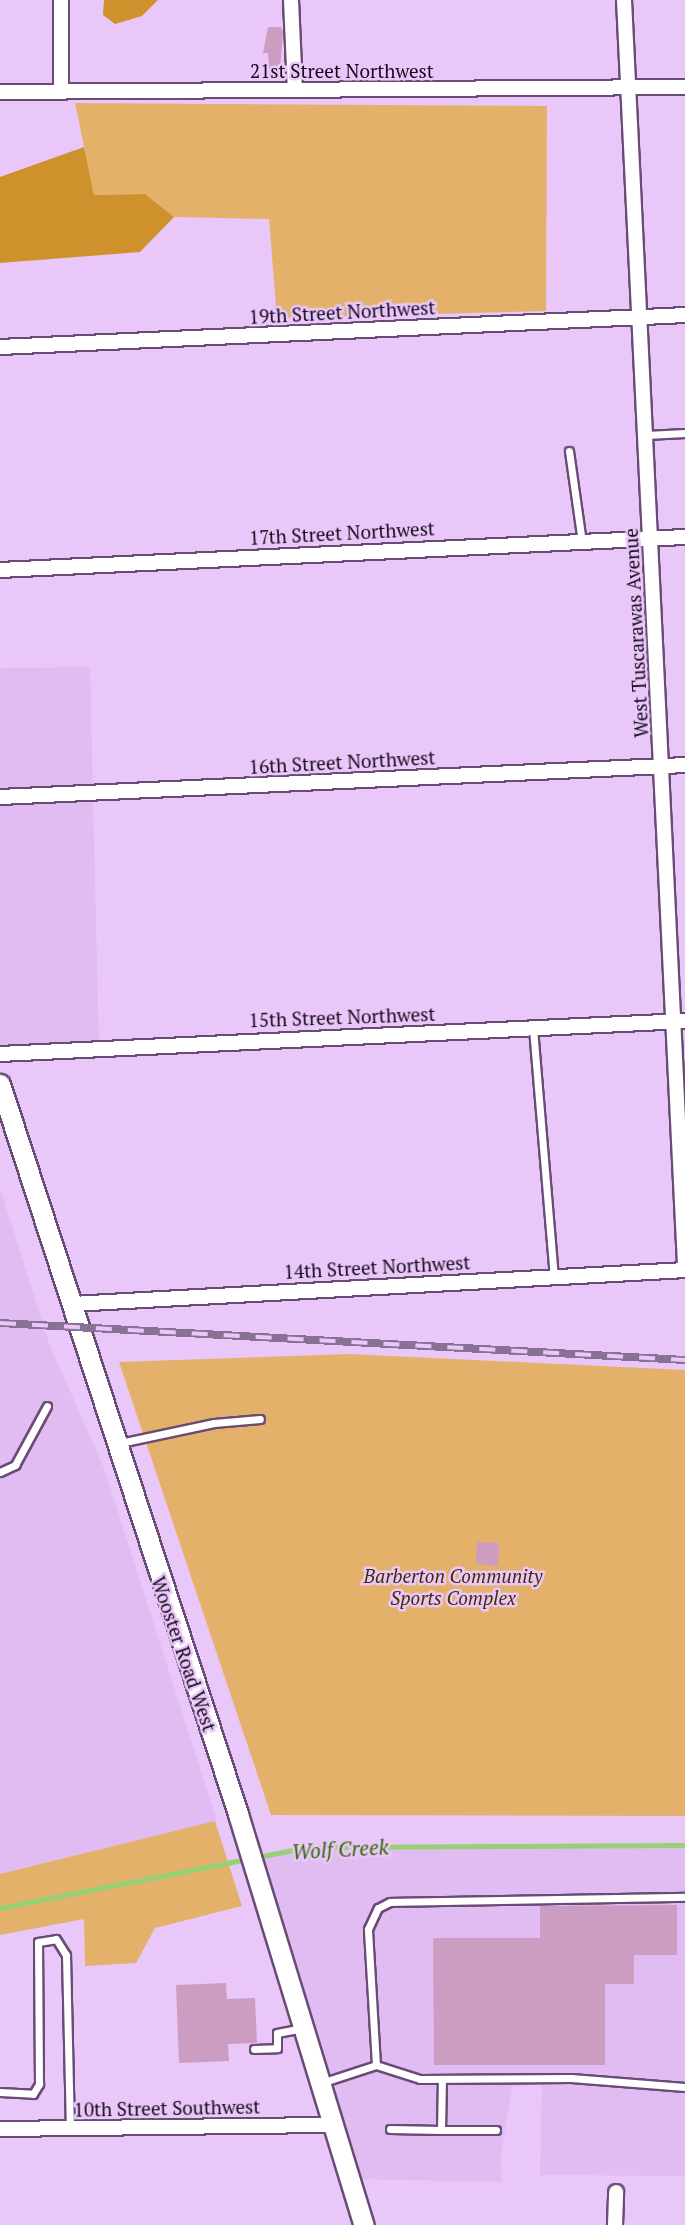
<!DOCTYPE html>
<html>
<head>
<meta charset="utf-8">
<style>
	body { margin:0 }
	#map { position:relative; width:685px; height:2225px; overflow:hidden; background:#e9c8f9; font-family:"PT Serif",serif }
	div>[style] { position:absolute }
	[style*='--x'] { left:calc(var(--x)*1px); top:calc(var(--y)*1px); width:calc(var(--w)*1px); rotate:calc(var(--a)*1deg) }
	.built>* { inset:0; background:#e1bcf3 }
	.green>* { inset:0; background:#e4b16a }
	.forest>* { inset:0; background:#cf912b }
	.stream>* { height:5px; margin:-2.5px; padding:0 2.5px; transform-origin:2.5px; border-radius:2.5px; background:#98d075 }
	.building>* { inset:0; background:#cc9cc1 }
	.roads { filter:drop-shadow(2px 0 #694c76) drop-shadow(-2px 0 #694c76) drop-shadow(0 2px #694c76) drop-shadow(0 -2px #694c76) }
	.lane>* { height:7px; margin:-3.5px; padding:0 3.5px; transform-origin:3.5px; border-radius:3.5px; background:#fff }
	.street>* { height:14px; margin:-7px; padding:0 7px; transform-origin:7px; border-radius:7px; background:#fff }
	.secondary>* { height:19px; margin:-9.5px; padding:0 9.5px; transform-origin:9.5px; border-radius:9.5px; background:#fff }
	.rail>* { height:8px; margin-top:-4px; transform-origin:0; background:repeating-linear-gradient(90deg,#e9c8f9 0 16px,#887194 0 32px); box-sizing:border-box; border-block:2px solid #887194 }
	span { translate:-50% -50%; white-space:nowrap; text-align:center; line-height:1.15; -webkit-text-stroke:5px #e9c8f9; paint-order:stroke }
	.street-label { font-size:19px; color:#14091a }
	.park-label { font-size:19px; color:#462c02; font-style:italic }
	.water-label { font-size:21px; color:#366703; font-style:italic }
</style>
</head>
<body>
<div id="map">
	<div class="built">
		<i style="clip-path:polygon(90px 667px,99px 1048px,0 1054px,0 668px)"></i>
		<i style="clip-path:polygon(0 1188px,50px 1346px,104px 1468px,217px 1821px,0 1874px)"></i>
		<i style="clip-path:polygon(685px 1846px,685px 2176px,540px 2175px,542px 2083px,512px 2087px,501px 2155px,502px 2182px,352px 2179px,252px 1859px,307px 1847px)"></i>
	</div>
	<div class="green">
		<i style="clip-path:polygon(75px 103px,547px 106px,546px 311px,277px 318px,269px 219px,174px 217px,145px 194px,94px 195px)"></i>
		<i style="clip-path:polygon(350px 1354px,685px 1370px,685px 1816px,271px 1815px,119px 1362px)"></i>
		<i style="clip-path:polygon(215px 1821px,242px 1906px,155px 1928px,136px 1963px,85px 1966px,84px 1919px,0 1935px,0 1874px)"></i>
	</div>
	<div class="forest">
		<i style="clip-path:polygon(104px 0,158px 0,142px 16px,115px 24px,103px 15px)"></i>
		<i style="clip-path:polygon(84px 147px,94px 195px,145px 194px,174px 217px,140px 252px,0 263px,0 177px)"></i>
	</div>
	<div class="stream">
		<i style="--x:0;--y:1908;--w:313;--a:-11.2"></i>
		<i style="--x:307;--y:1847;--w:378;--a:-0.3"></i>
	</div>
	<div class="building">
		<i style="clip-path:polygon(268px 27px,281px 27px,283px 32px,280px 69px,269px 69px,268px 53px,263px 53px)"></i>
		<i style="clip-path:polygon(477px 1542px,499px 1543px,498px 1566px,476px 1564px)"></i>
		<i style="clip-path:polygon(677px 1905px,677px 1955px,634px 1955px,634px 1984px,605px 1984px,605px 2065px,434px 2065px,433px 1938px,540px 1938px,540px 1906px)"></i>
		<i style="clip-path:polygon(226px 1983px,227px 1999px,255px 1998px,257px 2043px,228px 2044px,229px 2061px,179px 2063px,176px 1985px)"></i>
	</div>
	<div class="roads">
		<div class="lane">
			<i style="--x:646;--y:435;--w:39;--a:-3"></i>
			<i style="--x:569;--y:451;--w:92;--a:81.9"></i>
			<i style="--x:533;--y:1028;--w:250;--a:85.2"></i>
			<i style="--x:120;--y:1443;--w:96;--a:-12"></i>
			<i style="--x:214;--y:1423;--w:46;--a:-5"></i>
			<i style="--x:0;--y:1472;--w:17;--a:-25"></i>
			<i style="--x:15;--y:1465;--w:67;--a:-61.5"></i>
			<i style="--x:254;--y:2049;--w:23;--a:-2"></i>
			<i style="--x:277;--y:2048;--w:15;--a:-90"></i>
			<i style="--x:277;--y:2033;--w:25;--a:-11"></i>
			<i style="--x:376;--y:2065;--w:136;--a:-93.4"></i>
			<i style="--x:368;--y:1929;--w:23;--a:-65"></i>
			<i style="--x:378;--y:1908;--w:13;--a:-27"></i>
			<i style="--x:390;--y:1902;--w:295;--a:-1"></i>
			<i style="--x:321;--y:2083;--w:58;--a:-18.1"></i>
			<i style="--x:376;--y:2065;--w:46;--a:17.7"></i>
			<i style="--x:420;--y:2079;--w:151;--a:-0.4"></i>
			<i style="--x:571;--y:2078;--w:114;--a:4.5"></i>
			<i style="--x:0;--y:2092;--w:33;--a:3"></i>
			<i style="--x:33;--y:2094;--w:12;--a:-59"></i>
			<i style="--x:39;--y:2084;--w:142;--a:-90.4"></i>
			<i style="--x:38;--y:1942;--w:18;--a:-9"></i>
			<i style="--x:56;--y:1939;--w:19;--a:58"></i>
			<i style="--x:66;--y:1955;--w:173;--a:88.7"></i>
			<i style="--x:390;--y:2129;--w:51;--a:1.1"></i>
			<i style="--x:441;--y:2130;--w:51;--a:-88.9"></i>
			<i style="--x:441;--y:2130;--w:55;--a:0"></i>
		</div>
		<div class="street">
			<i style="--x:61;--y:0;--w:92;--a:90"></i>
			<i style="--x:291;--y:0;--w:90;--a:87.5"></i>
			<i style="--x:624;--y:0;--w:1265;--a:87.24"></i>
			<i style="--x:0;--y:92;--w:685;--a:-0.42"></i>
			<i style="--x:0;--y:347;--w:686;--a:-2.67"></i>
			<i style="--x:0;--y:570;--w:686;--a:-2.76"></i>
			<i style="--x:0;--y:797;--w:686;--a:-2.67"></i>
			<i style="--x:0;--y:1054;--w:686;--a:-2.76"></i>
			<i style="--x:72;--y:1304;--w:614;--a:-3.17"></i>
			<i style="--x:0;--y:2129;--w:334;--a:-0.7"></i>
			<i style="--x:615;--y:2225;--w:33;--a:-88"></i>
		</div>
		<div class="secondary">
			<i style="--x:0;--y:1084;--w:768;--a:71.94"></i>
			<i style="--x:238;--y:1814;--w:430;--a:73"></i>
		</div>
	</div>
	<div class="rail">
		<i style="--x:0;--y:1323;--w:686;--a:3.09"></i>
	</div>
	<div class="street-label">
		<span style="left:342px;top:71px">21st Street Northwest</span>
		<span style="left:342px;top:312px;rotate:-3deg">19th Street Northwest</span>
		<span style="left:342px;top:533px;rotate:-3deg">17th Street Northwest</span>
		<span style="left:636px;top:633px;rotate:-93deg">West Tuscarawas Avenue</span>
		<span style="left:342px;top:762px;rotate:-3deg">16th Street Northwest</span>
		<span style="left:342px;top:1017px;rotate:-2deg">15th Street Northwest</span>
		<span style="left:377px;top:1267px;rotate:-3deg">14th Street Northwest</span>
		<span style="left:184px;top:1654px;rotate:71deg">Wooster Road West</span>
		<span style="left:167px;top:2108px;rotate:-1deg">10th Street Southwest</span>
	</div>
	<div class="park-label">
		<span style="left:453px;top:1587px">Barberton Community<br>Sports Complex</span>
	</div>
	<div class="water-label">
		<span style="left:340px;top:1849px;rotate:-3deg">Wolf Creek</span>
	</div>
</div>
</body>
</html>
